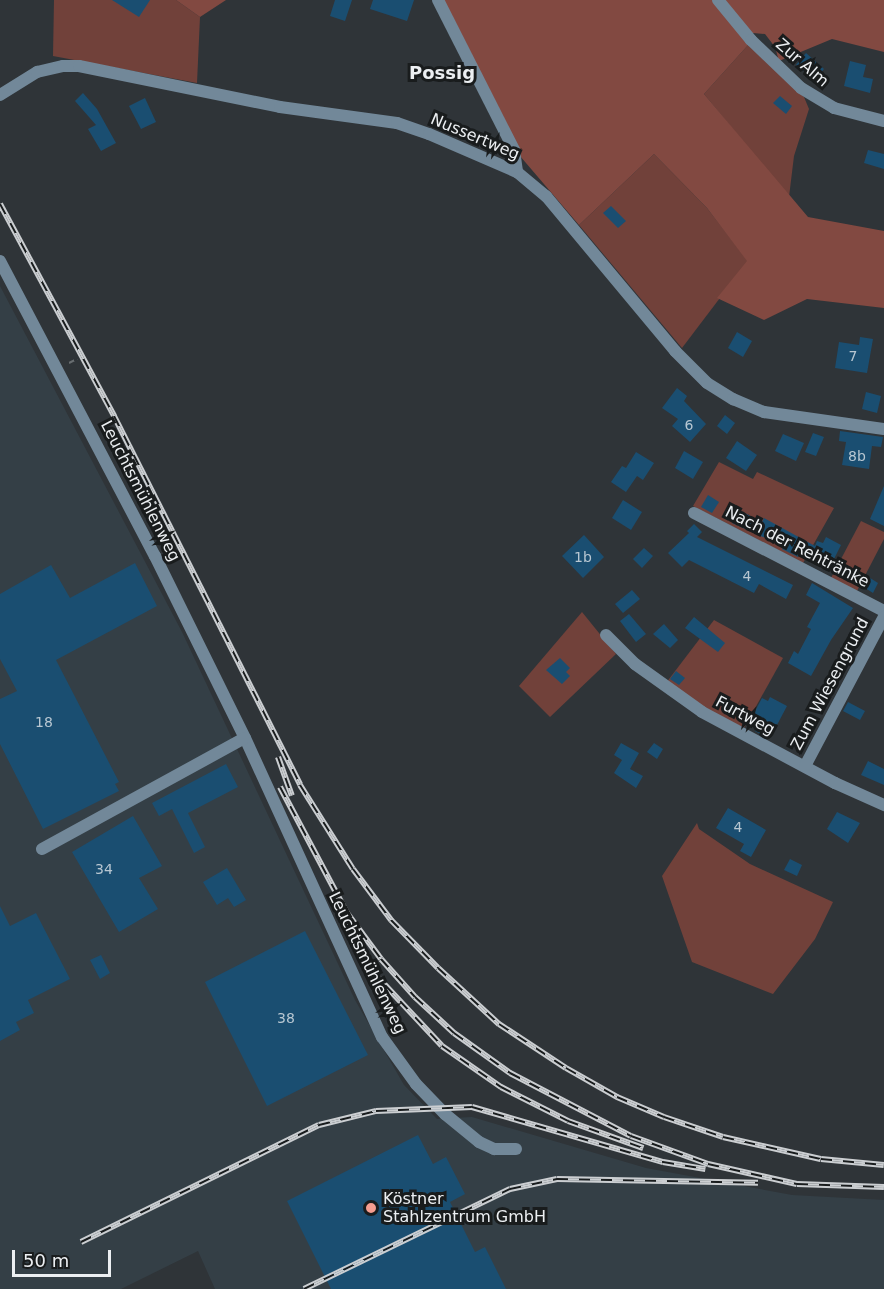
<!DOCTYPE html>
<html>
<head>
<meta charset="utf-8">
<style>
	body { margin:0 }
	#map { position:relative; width:884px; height:1289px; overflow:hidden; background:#2f3438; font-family:"DejaVu Sans",sans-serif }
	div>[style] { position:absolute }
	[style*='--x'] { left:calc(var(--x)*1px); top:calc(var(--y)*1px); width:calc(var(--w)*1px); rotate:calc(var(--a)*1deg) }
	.built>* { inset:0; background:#343f46 }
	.green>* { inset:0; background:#71413a }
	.forest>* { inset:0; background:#824941 }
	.building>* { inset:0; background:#1a4e71 }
	.path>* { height:2px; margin-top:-1px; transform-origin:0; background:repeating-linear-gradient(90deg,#686d70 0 6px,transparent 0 9px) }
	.minor>* { height:12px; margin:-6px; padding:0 6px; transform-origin:6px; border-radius:6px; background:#728899 }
	.rail>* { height:6px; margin-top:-3px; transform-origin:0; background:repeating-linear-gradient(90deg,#191c1d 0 11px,#cbced1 0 22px); box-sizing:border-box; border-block:2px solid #cbced1 }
	.dots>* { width:16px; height:16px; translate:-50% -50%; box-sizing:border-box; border:3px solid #191c1d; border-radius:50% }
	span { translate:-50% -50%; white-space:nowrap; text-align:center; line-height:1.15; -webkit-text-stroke:6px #191c1d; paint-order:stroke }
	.number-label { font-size:14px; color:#b8c7d2 }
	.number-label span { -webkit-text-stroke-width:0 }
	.street-label { font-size:16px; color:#eceff2 }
	.poi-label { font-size:16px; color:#eceff2 }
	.left { translate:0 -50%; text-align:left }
	.neighbourhood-label { font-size:18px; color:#eceff2; font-weight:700 }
	.scale { position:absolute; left:12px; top:1250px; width:99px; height:27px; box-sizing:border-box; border:3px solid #eceff2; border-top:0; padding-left:8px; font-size:18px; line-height:21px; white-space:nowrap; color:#eceff2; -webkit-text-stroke:4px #191c1d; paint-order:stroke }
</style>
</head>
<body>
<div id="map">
	<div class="built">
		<i style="clip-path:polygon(0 286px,182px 632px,355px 1000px,404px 1085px,437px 1119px,472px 1117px,646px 1168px,792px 1195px,884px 1200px,884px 1289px,215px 1289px,198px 1251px,121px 1289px,0 1289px)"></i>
	</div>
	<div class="green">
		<i style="clip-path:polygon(54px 0,176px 0,200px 17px,197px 83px,53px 56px)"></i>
		<i style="clip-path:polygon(749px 44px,804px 97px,809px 109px,794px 156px,789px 197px,704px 94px)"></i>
		<i style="clip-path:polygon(654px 154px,707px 208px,748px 261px,682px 348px,579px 225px)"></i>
		<i style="clip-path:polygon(719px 462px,753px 479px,757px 472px,834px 508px,803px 563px,693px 506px)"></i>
		<i style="clip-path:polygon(861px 521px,884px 532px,884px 539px,857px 591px,831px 578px)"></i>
		<i style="clip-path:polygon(582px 612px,616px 654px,550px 717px,519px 686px)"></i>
		<i style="clip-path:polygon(714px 620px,783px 658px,744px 728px,694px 703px,666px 683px)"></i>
		<i style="clip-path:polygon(697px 823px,699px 829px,750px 864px,833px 902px,815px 939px,773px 994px,692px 962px,662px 876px)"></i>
	</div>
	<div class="forest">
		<i style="clip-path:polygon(176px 0,226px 0,200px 17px)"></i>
		<i style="clip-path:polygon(441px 0,884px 0,884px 52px,832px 39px,779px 61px,775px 47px,765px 34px,753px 33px,749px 44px,704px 94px,808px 217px,884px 231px,884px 308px,807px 299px,764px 320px,717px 298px,747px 261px,707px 208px,654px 154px,579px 225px,520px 156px)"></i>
	</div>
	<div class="building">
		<i style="clip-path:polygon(112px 0,150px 0,139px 17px)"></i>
		<i style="clip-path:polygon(335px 0,352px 0,345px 21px,330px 16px)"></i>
		<i style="clip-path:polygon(373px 0,414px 0,407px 21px,370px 9px)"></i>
		<i style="clip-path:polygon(806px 53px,824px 69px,815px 80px,796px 65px)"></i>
		<i style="clip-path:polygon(850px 61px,866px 65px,863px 77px,873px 79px,870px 93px,844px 86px)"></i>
		<i style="clip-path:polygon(83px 93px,97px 109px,116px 143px,101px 151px,88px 129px,96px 125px,75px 101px)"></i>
		<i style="clip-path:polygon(780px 96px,792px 106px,786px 114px,773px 103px)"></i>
		<i style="clip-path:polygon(145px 98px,156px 122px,141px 129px,129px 106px)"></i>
		<i style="clip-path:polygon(868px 150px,884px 154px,884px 169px,864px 163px)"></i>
		<i style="clip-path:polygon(611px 206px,626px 221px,618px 228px,603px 213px)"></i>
		<i style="clip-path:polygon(737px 332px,752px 341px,743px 357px,728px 348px)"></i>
		<i style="clip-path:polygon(860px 337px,873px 339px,867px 373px,835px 368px,839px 342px,859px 345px)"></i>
		<i style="clip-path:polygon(677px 388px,687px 396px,684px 401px,706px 424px,690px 442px,672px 426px,678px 419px,662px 408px)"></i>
		<i style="clip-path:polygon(866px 392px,881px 396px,877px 413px,862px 409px)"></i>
		<i style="clip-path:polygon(725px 415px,735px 423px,727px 434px,717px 426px)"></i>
		<i style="clip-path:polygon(840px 431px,883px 437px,881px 447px,872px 446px,869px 469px,842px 465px,846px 442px,839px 441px)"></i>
		<i style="clip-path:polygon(813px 433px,824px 437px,816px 456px,805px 452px)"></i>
		<i style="clip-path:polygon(783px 434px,804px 443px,796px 461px,775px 451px)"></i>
		<i style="clip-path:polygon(737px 441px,757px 455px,746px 471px,726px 458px)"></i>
		<i style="clip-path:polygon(684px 451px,703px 462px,693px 479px,675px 468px)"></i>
		<i style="clip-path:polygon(636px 452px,654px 463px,643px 480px,637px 476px,626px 492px,611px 482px,622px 466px,626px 468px)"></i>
		<i style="clip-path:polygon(884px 486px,884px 526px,870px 519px)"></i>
		<i style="clip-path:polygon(708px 495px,719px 502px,712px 513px,701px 507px)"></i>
		<i style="clip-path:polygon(623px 500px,642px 512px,631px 530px,612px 518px)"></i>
		<i style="clip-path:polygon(739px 510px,762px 522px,764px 518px,815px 546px,817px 541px,823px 543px,826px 537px,841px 545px,830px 567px,801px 552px,798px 557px,782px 549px,783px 546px,732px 523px)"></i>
		<i style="clip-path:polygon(694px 524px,702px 532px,697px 537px,793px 585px,786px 599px,759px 584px,754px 593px,689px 560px,682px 567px,668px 553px,689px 533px,687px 531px)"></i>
		<i style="clip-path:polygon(584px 535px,604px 557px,583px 578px,562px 556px)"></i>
		<i style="clip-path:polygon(644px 548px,653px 556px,642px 568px,633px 559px)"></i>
		<i style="clip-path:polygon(135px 563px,157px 606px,56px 660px,119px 782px,115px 784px,119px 791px,43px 829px,0 744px,0 699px,17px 691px,0 659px,0 594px,51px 565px,70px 598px)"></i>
		<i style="clip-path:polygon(867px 576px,878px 583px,873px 593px,862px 586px)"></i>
		<i style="clip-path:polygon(812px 583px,853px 608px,831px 640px,811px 676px,788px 663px,794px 651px,798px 654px,811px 629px,807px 627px,820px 603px,806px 595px)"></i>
		<i style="clip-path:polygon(632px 590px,640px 599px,623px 613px,615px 604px)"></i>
		<i style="clip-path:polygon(629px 614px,646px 634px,636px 642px,620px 621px)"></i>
		<i style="clip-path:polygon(694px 617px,725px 643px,718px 652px,685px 628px)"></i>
		<i style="clip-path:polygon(664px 624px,678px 640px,670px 648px,653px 634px)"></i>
		<i style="clip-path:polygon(560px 658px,570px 668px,566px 672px,570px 676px,562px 684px,546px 670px)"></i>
		<i style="clip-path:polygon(676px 671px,685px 678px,679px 685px,670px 679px)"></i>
		<i style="clip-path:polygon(770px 697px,787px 706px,777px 725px,772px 723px,764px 736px,755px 731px,762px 718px,754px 713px,762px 698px,768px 701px)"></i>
		<i style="clip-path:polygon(848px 702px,865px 711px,860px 720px,843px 711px)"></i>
		<i style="clip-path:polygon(621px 743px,639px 753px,630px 769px,643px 776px,636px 788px,614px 773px,622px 760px,614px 755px)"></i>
		<i style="clip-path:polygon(654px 743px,663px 749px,657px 759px,647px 752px)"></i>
		<i style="clip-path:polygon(868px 761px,884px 769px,884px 785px,861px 775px)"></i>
		<i style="clip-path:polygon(226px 764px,238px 787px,188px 813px,205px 847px,194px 853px,172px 809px,159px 816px,152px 803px)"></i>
		<i style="clip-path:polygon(728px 808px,766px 830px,751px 857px,740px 851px,744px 844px,716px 828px)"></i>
		<i style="clip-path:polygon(837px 812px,860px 823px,848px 843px,827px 829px)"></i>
		<i style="clip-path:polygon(133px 816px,162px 866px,139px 878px,158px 909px,119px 932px,72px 852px)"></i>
		<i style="clip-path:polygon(790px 859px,802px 865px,797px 876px,784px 870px)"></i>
		<i style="clip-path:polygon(227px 868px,246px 900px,234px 907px,228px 898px,217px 905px,203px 882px)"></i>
		<i style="clip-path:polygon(0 906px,10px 926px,36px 913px,70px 979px,28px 1000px,34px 1013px,16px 1022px,20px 1030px,0 1041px)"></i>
		<i style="clip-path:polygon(305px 931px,368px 1055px,267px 1106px,205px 982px)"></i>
		<i style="clip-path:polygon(101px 955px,110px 973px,100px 979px,90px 960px)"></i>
		<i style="clip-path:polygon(418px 1135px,433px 1164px,446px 1157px,465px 1194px,450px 1202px,475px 1252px,485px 1247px,506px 1289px,331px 1289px,287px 1201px)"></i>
	</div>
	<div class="path">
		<i style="--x:69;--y:363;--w:9;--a:-27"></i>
	</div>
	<div class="minor">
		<i style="--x:438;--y:0;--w:168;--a:63.1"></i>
		<i style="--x:514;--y:150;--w:22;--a:82"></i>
		<i style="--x:718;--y:0;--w:52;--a:50.5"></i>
		<i style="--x:751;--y:40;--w:69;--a:43.8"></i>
		<i style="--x:801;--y:88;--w:39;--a:31"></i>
		<i style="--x:834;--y:108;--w:52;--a:14.6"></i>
		<i style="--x:0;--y:95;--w:44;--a:-31.9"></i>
		<i style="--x:37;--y:72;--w:27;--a:-13"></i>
		<i style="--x:63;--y:66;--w:16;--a:0"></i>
		<i style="--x:79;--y:66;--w:205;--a:11.5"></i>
		<i style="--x:280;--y:107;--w:118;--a:7.8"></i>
		<i style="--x:397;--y:123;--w:34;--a:19"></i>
		<i style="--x:429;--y:134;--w:96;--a:23.4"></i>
		<i style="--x:517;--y:172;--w:38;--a:40"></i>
		<i style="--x:546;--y:196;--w:202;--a:50.2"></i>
		<i style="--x:675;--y:351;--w:45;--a:45"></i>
		<i style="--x:707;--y:383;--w:31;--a:32"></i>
		<i style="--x:733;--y:399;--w:34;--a:23"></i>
		<i style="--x:764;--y:412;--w:121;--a:8.1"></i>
		<i style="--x:0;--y:261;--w:333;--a:62.3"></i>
		<i style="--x:155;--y:556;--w:203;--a:63.7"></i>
		<i style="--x:245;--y:738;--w:329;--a:65.4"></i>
		<i style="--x:382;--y:1037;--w:58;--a:54.1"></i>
		<i style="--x:416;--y:1084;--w:42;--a:46"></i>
		<i style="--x:445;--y:1114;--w:44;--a:39.5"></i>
		<i style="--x:479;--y:1142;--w:17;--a:25"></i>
		<i style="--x:494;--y:1149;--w:22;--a:0"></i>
		<i style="--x:694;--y:513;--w:214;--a:27.3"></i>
		<i style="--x:606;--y:635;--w:41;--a:45"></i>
		<i style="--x:635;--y:664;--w:82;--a:35.6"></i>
		<i style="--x:702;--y:712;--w:151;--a:28.1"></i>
		<i style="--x:835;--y:783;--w:54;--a:24.2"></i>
		<i style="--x:805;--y:766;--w:169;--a:-62.1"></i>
		<i style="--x:42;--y:849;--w:231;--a:-28.7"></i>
	</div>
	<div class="rail">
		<i style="--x:0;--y:204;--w:241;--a:61.7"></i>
		<i style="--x:114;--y:416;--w:413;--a:63.2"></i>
		<i style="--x:300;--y:785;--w:99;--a:57.8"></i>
		<i style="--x:353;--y:869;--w:64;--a:53.3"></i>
		<i style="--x:391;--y:920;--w:67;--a:45.6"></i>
		<i style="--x:438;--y:968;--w:83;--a:42.6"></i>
		<i style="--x:499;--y:1024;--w:80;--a:33.3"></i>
		<i style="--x:566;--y:1068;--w:59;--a:29.6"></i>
		<i style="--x:617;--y:1097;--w:51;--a:23.1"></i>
		<i style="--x:664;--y:1117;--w:62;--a:18.7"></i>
		<i style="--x:723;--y:1137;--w:100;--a:12.7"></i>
		<i style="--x:821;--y:1159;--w:63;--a:5.4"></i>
		<i style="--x:278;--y:757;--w:41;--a:70.3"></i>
		<i style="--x:280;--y:787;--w:143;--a:62"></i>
		<i style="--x:347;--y:913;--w:57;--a:53.5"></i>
		<i style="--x:381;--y:959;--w:51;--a:48.2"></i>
		<i style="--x:415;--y:997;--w:53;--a:42.7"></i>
		<i style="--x:454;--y:1033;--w:69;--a:35.5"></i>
		<i style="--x:510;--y:1073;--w:136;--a:27.5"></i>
		<i style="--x:631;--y:1136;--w:82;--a:20"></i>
		<i style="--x:708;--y:1164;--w:91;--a:12.7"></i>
		<i style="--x:797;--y:1184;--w:87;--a:2"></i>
		<i style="--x:341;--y:916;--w:60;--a:61.3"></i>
		<i style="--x:370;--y:969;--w:105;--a:46.9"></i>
		<i style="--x:442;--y:1046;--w:72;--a:34.8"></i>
		<i style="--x:501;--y:1087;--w:75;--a:26.9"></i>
		<i style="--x:568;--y:1121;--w:80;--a:19.8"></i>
		<i style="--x:81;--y:1242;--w:265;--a:-26.2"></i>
		<i style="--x:319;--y:1125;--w:59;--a:-13.8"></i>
		<i style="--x:376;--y:1111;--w:96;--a:-2.4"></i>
		<i style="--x:472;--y:1107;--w:199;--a:16.1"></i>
		<i style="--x:663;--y:1162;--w:43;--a:9.5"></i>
		<i style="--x:304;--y:1289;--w:229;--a:-25.9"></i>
		<i style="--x:510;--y:1189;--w:48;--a:-12"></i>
		<i style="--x:557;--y:1179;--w:201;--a:1.1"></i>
	</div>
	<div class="dots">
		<i style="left:371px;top:1208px;background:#f59d90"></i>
	</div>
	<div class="number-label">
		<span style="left:853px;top:356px">7</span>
		<span style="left:689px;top:425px">6</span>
		<span style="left:857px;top:456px">8b</span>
		<span style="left:583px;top:557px">1b</span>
		<span style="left:747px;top:576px">4</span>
		<span style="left:44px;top:722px">18</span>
		<span style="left:738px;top:827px">4</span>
		<span style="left:104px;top:869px">34</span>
		<span style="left:286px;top:1018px">38</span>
	</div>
	<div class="street-label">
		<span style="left:802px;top:63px;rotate:41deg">Zur Alm</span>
		<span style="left:475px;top:137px;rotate:23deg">Nussertweg</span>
		<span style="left:140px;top:491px;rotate:63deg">Leuchtsmühlenweg</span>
		<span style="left:797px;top:547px;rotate:27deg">Nach der Rehtränke</span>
		<span style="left:830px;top:684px;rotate:-62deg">Zum Wiesengrund</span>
		<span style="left:745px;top:716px;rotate:28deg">Furtweg</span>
		<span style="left:367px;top:963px;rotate:64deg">Leuchtsmühlenweg</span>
	</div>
	<div class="poi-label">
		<span class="left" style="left:383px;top:1208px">Köstner<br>Stahlzentrum GmbH</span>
	</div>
	<div class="neighbourhood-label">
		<span style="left:442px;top:73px">Possig</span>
	</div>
	<div class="scale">50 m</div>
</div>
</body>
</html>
